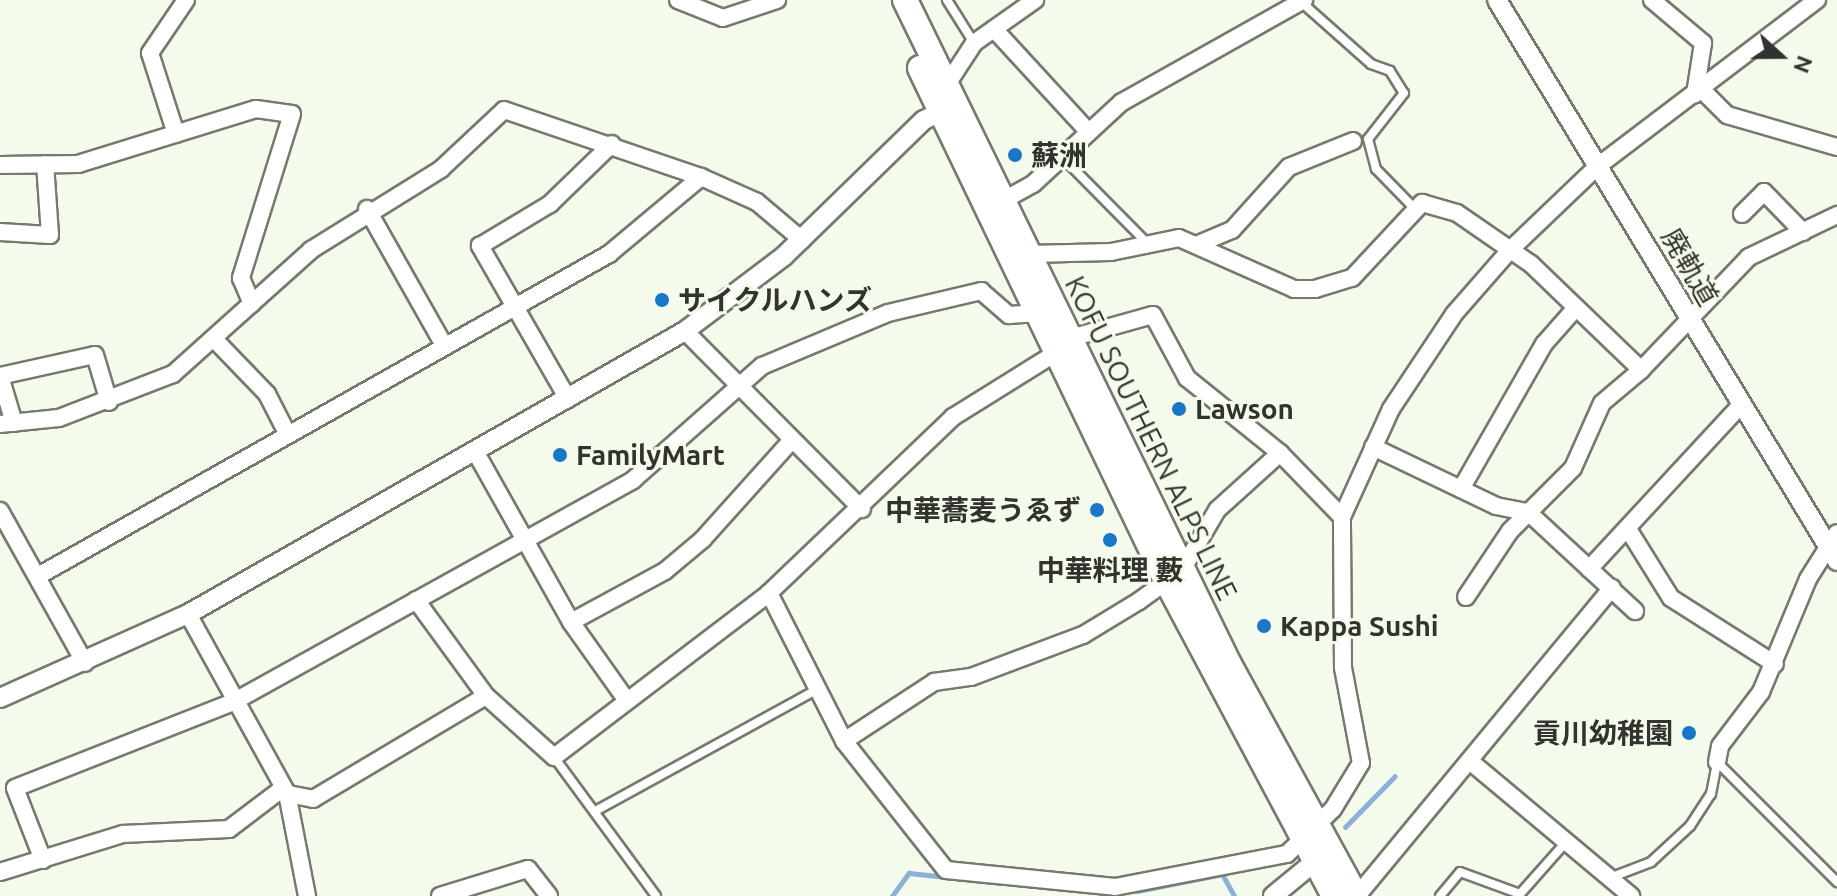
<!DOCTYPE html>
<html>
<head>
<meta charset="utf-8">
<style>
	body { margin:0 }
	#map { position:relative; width:1837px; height:896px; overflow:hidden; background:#f5fbec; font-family:Ubuntu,"Noto Sans JP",sans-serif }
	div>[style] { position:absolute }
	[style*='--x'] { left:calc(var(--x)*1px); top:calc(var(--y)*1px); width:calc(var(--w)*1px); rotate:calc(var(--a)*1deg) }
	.stream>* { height:5px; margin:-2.5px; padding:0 2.5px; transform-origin:2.5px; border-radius:2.5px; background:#8cb0d6 }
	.roads { filter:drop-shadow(2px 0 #757a6d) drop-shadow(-2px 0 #757a6d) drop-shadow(0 2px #757a6d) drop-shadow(0 -2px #757a6d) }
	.service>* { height:8px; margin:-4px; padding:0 4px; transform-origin:4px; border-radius:4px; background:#fff }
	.minor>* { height:16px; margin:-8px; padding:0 8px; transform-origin:8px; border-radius:8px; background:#fff }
	.tertiary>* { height:18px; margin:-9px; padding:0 9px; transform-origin:9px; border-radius:9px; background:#fff }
	.primary>* { height:24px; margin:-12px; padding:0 12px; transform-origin:12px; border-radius:12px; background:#fff }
	.dots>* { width:22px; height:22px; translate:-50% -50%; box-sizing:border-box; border:4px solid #f5fbec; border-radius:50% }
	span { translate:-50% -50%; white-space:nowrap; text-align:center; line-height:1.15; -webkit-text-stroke:6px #f5fbec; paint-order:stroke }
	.poi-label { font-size:28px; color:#31332e; font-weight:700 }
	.left { translate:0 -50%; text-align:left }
	.right { translate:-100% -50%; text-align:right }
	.street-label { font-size:28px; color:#31332e }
	.north { position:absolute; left:1741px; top:16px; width:80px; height:80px; -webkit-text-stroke:6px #f5fbec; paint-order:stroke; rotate:111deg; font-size:22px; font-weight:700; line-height:32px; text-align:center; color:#31332e }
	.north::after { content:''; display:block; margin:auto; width:28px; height:36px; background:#31332e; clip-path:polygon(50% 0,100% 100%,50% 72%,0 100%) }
</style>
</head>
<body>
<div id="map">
	<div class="stream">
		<i style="--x:1345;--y:827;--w:71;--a:-45.6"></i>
		<i style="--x:1026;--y:885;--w:90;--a:5.7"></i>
		<i style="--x:1137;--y:891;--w:87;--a:-11.3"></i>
		<i style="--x:1222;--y:874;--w:25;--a:61"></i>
		<i style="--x:892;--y:896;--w:29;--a:-54"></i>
		<i style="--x:909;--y:873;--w:93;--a:6.2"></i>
	</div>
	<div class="roads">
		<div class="service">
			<i style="--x:947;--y:0;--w:51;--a:57.9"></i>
			<i style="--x:1300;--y:1;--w:95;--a:41.6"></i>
			<i style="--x:1371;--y:64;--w:20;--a:20"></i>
			<i style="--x:1390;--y:71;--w:26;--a:58"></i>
			<i style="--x:1404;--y:93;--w:58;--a:128"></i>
			<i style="--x:1368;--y:139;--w:31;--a:75"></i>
			<i style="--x:1376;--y:169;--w:57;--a:45.7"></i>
			<i style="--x:1061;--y:156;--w:122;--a:45.3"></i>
			<i style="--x:554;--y:757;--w:172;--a:53.7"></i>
			<i style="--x:1717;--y:762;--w:170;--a:45"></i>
			<i style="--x:597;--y:810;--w:252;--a:-28.7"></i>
			<i style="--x:1612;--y:877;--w:42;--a:-21"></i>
			<i style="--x:1651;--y:862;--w:53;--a:-42.7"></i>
			<i style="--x:1690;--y:826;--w:38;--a:-57"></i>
			<i style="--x:1711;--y:794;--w:33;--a:-79"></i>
			<i style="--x:1440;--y:896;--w:31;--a:-50"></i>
			<i style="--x:1460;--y:872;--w:64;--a:20.1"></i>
			<i style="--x:1520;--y:894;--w:69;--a:-48.5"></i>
		</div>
		<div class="minor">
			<i style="--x:678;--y:0;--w:48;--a:21.8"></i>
			<i style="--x:723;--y:18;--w:57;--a:-18.4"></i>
			<i style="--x:1652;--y:0;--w:67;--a:40.1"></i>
			<i style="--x:1703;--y:43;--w:52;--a:98.9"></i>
			<i style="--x:994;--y:29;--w:136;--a:47.4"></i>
			<i style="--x:946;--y:86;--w:51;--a:-56.9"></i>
			<i style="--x:974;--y:43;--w:75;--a:-35.2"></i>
			<i style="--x:1701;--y:89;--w:37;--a:45"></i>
			<i style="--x:1727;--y:115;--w:115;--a:16.2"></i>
			<i style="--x:176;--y:134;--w:85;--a:-107.8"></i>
			<i style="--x:150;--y:53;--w:64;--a:-55.8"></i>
			<i style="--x:0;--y:165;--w:78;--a:-0.7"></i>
			<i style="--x:78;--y:164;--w:186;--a:-17.2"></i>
			<i style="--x:256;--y:109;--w:36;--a:8"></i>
			<i style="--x:292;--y:114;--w:172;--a:107.3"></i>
			<i style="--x:241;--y:278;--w:28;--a:67"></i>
			<i style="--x:1004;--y:200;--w:33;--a:-29"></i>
			<i style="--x:1033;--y:184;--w:121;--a:-42.7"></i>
			<i style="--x:1122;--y:102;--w:209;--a:-29.3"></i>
			<i style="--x:367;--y:209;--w:156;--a:60.5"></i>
			<i style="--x:1742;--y:214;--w:31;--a:-45"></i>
			<i style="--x:1764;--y:192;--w:56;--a:45.7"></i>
			<i style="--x:0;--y:232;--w:50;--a:3.4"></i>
			<i style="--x:50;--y:235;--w:71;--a:-94"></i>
			<i style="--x:1196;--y:245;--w:39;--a:-23"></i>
			<i style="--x:1232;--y:230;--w:85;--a:-47.9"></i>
			<i style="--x:1289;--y:167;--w:69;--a:-22.1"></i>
			<i style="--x:1029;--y:254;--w:82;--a:-1.4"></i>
			<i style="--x:1111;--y:252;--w:69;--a:-11.6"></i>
			<i style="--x:1179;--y:238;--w:126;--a:23.9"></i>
			<i style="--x:1294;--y:289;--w:21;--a:0"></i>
			<i style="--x:1315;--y:289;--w:39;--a:-17"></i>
			<i style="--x:1352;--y:278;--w:103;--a:-47"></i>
			<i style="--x:1422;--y:203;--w:36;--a:16"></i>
			<i style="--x:1457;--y:213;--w:90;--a:34.6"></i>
			<i style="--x:1531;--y:264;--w:153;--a:43.9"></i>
			<i style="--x:1641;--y:370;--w:156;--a:-46.3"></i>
			<i style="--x:1749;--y:257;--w:98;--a:-25.5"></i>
			<i style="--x:685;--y:331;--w:251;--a:45.2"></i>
			<i style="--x:1067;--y:339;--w:89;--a:-15.6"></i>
			<i style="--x:1153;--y:315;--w:72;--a:61.6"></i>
			<i style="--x:1187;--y:378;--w:119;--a:38.9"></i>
			<i style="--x:1280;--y:453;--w:89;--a:45.9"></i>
			<i style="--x:216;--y:341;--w:74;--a:46.1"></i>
			<i style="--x:267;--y:394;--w:44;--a:62.9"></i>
			<i style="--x:568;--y:399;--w:177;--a:-119.9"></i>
			<i style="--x:480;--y:246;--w:82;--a:-31"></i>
			<i style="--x:550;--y:204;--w:86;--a:-44.1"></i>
			<i style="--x:14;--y:423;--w:49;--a:-106.6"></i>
			<i style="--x:0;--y:376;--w:97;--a:-12.5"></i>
			<i style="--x:95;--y:355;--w:49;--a:73.4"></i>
			<i style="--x:0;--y:424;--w:59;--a:-5.8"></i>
			<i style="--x:59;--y:418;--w:122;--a:-21.1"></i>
			<i style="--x:173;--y:374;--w:186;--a:-41.9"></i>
			<i style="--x:311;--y:250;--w:153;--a:-31.9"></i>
			<i style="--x:441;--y:169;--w:86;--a:-43.1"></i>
			<i style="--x:504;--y:110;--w:208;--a:18.8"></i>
			<i style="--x:701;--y:177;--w:61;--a:24.1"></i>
			<i style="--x:757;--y:202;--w:59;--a:40.2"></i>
			<i style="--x:1373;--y:447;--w:136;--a:25.6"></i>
			<i style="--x:1496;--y:506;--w:33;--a:11"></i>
			<i style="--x:1528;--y:512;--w:146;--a:42.8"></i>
			<i style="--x:475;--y:451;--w:196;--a:60.7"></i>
			<i style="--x:571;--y:622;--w:93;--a:54.6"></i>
			<i style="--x:1461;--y:489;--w:167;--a:-60.2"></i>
			<i style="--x:1544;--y:344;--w:45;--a:-48.6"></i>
			<i style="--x:0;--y:511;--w:174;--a:60.8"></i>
			<i style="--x:1628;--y:529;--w:81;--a:58.1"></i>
			<i style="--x:1671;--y:598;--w:123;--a:32.4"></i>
			<i style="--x:1589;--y:569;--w:224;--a:-47.2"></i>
			<i style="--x:38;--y:576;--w:656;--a:-29.42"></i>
			<i style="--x:609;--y:254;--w:120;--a:-39.9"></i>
			<i style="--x:769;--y:593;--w:166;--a:63.1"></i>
			<i style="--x:844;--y:741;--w:164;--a:51.7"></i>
			<i style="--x:946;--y:870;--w:170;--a:5.7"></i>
			<i style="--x:1115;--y:887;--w:175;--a:-10.9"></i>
			<i style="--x:1287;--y:854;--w:64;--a:-44.4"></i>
			<i style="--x:1333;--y:809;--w:54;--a:-58.7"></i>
			<i style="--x:1361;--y:763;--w:97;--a:-100.7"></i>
			<i style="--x:1343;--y:668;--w:151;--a:-90.4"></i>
			<i style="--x:1342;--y:517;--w:119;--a:-65.6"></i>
			<i style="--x:1391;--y:409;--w:114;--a:-56.4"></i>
			<i style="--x:1454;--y:314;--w:86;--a:-48.8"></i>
			<i style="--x:1511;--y:249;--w:120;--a:-43.7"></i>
			<i style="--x:1598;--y:166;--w:275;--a:-37.2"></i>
			<i style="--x:1466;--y:597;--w:79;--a:-56.3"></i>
			<i style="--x:1510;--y:531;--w:89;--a:-45"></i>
			<i style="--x:1573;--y:468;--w:71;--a:-66"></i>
			<i style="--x:1602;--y:403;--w:51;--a:-40.2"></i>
			<i style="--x:416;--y:600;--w:119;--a:53.9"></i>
			<i style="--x:188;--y:614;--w:205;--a:61.1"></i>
			<i style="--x:287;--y:793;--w:105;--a:79"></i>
			<i style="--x:571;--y:622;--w:107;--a:-28.5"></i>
			<i style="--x:665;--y:571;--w:50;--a:-40.1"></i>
			<i style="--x:703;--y:539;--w:132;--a:-48.1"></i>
			<i style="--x:844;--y:741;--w:108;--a:-33.2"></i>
			<i style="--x:934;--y:682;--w:37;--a:-8"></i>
			<i style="--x:971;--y:677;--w:120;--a:-20.6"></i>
			<i style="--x:1083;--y:635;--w:66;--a:-31.3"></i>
			<i style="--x:1139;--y:601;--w:53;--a:-35.8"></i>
			<i style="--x:1182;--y:570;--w:69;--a:-59.7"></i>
			<i style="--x:1217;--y:510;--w:85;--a:-42.1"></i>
			<i style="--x:1471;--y:762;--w:209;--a:39.9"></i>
			<i style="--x:1717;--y:762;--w:16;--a:-79"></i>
			<i style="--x:1720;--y:746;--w:68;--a:-52.8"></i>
			<i style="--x:1761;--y:692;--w:122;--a:-67.4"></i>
			<i style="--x:1808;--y:579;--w:54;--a:-57.8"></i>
			<i style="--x:43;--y:860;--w:77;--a:-111.3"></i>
			<i style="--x:15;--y:788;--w:234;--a:-21.5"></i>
			<i style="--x:233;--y:702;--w:457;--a:-29"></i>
			<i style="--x:633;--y:480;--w:172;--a:-41.5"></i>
			<i style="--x:762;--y:366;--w:137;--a:-22.8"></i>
			<i style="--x:888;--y:313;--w:96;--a:-13.3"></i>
			<i style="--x:981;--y:291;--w:37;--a:41"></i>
			<i style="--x:1009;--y:315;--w:26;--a:-4"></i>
			<i style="--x:0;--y:872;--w:129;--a:-17.2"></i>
			<i style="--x:123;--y:834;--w:106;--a:-2.7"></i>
			<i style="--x:229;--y:829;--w:61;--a:-37.1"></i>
			<i style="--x:278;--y:792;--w:36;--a:11"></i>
			<i style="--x:313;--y:799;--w:201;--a:-30.8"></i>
			<i style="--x:486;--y:696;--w:91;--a:41.9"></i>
			<i style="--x:554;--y:757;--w:270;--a:-37.3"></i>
			<i style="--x:769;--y:593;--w:255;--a:-43.7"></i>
			<i style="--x:953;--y:417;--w:121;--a:-31.9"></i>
			<i style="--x:440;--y:896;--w:92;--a:-17.1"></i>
			<i style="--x:528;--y:869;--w:34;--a:52"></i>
			<i style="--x:1357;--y:896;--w:400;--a:-50.4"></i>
		</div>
		<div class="tertiary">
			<i style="--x:1497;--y:0;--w:656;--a:58.78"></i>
			<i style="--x:0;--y:698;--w:206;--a:-24.1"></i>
			<i style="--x:188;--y:614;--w:572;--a:-29.66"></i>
			<i style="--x:685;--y:331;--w:124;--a:-37.1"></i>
			<i style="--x:784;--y:256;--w:195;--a:-44.2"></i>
			<i style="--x:924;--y:120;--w:32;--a:-26"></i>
			<i style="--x:1273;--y:896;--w:65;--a:-39.4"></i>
		</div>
		<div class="primary">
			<i style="--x:905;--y:0;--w:739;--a:63.99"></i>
			<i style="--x:1229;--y:664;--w:264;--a:61.3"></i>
			<i style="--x:920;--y:68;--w:568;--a:64.34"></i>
			<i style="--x:1166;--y:580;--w:358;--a:62"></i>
		</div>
	</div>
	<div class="dots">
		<i style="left:1015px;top:155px;background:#1978c5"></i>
		<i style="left:662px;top:300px;background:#1978c5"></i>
		<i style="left:1179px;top:409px;background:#1978c5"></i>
		<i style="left:560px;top:455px;background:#1978c5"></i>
		<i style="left:1097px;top:510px;background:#1978c5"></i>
		<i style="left:1110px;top:540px;background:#1978c5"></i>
		<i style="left:1264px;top:626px;background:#1978c5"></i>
		<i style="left:1689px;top:733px;background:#1978c5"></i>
	</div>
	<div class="poi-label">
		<span class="left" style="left:1031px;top:155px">蘇洲</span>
		<span class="left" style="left:678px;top:300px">サイクルハンズ</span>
		<span class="left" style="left:1195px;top:409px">Lawson</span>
		<span class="left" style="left:576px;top:455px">FamilyMart</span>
		<span class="right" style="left:1081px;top:510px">中華蕎麦うゑず</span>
		<span style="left:1110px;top:570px">中華料理 藪</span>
		<span class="left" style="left:1280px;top:626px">Kappa Sushi</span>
		<span class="right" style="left:1673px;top:733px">貢川幼稚園</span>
	</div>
	<div class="street-label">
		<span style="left:1690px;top:267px;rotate:60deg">廃軌道</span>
		<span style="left:1151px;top:438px;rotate:64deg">KOFU SOUTHERN ALPS LINE</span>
	</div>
	<div class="north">N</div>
</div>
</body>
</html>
